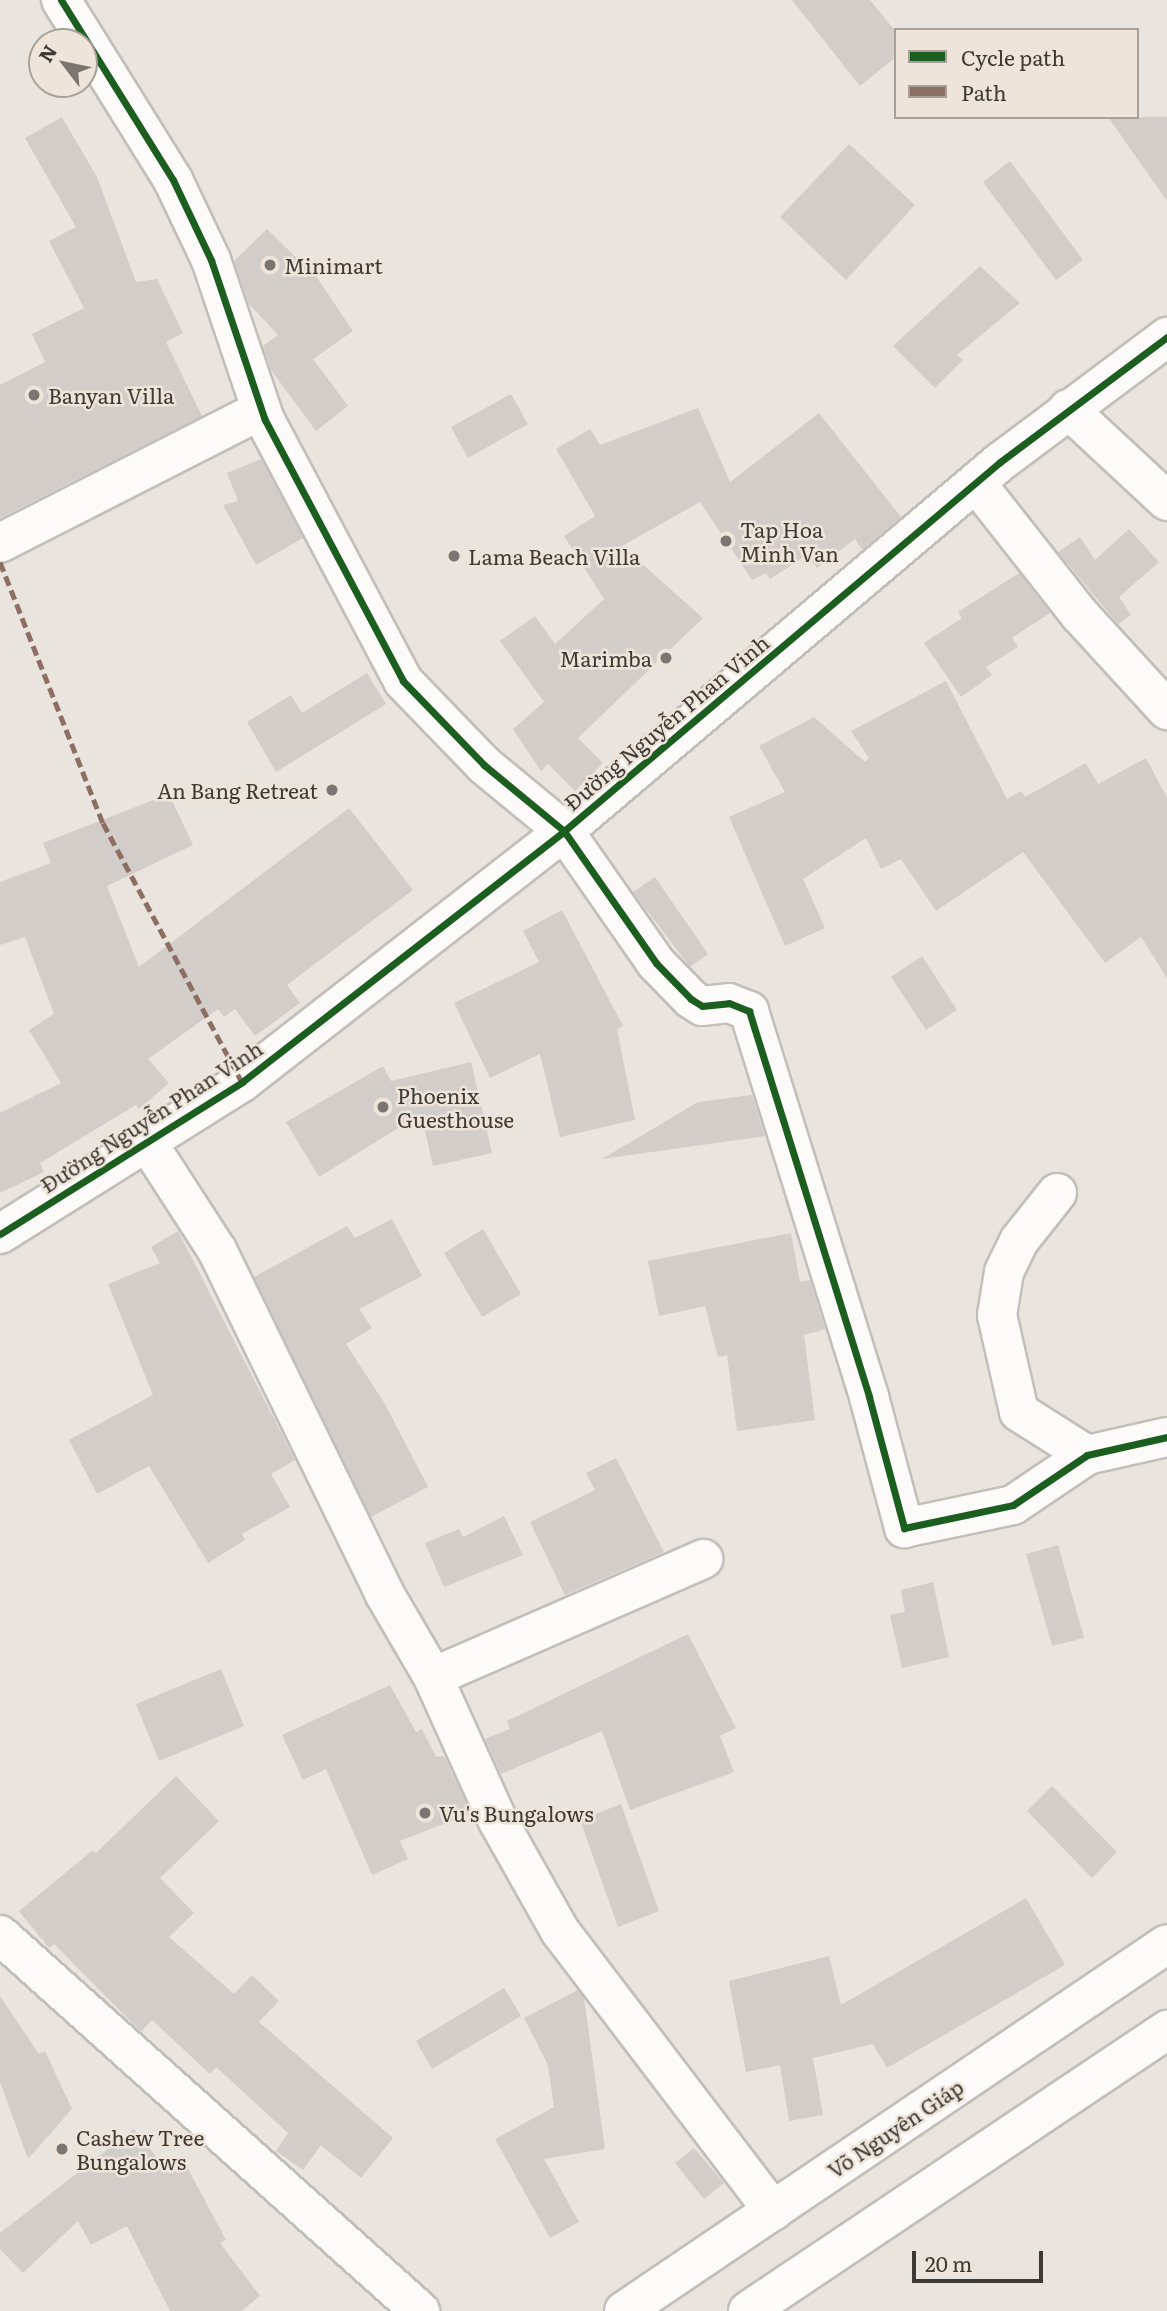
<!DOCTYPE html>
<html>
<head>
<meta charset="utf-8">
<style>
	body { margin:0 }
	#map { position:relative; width:1167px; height:2311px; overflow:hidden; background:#eae4de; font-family:Literata,serif }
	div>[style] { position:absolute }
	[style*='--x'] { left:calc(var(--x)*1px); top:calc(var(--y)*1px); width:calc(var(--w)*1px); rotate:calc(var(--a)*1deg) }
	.building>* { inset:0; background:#d2cdc9 }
	.roads { filter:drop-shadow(2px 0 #c2beb9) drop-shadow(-2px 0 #c2beb9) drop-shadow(0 2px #c2beb9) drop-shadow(0 -2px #c2beb9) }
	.minor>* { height:38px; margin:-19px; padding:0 19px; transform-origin:19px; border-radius:19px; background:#fcfbfa }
	.major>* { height:38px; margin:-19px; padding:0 19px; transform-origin:19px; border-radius:19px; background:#fcfbfa }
	.quiet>* { height:5px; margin-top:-2.5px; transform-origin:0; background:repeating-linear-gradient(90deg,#8d6e63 0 10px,transparent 0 15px) }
	.cycleway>* { height:7px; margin:-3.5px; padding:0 3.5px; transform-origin:3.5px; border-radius:3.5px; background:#1b5e20 }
	.dots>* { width:19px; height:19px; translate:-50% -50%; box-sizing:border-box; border:4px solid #eee4da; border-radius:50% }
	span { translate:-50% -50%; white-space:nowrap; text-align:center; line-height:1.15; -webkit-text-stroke:5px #eee4da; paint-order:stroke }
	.poi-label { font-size:21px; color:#3d3935 }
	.left { translate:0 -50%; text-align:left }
	.right { translate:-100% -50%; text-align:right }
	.street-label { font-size:21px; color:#3d3935 }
	.legend { position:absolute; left:894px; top:28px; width:245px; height:91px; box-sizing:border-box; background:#eee4da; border:2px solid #a7a098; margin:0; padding:9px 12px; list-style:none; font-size:21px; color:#3d3935 }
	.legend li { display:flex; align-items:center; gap:14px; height:35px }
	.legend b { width:35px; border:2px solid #a7a098 }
	.north { position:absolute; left:28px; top:28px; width:70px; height:70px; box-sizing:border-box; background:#eee4da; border:2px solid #a7a098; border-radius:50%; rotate:302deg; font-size:19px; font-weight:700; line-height:28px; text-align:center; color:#3d3935 }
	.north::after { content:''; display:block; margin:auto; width:24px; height:32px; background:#7a7570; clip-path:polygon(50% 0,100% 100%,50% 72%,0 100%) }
	.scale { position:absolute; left:912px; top:2251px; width:131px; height:32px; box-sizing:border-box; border:4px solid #3d3935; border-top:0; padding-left:9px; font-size:21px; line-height:24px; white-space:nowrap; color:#3d3935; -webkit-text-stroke:5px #eee4da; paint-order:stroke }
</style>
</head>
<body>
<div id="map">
	<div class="building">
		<i style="clip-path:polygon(792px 0,870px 0,896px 32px,896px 57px,860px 86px)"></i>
		<i style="clip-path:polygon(62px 117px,97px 177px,136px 282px,157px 279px,183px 333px,166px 342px,202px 416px,0 518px,0 385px,45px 362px,32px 334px,84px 308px,49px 241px,76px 227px,25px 138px)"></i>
		<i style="clip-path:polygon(1108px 117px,1167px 117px,1167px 201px)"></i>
		<i style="clip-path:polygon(849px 144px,915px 205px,846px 280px,780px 217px)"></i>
		<i style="clip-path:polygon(1010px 161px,1083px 260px,1056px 280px,983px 182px)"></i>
		<i style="clip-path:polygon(267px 229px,318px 279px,353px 331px,313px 359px,348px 406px,316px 431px,271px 370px,263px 346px,278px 335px,249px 304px,234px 261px)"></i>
		<i style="clip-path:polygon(980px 266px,1020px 303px,957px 355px,963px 360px,935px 388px,893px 346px)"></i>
		<i style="clip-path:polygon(511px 394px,528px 424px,468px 458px,451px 427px)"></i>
		<i style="clip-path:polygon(698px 408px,730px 482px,819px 413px,901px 517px,862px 550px,855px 539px,817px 568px,807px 555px,770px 579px,766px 573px,752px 580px,700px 502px,622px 546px,703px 618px,578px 738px,603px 763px,575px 791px,548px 764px,541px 771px,513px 729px,544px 702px,500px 641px,535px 616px,555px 644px,604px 599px,564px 536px,595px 516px,556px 449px,590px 429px,600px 445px)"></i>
		<i style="clip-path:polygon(261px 459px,303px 538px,256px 565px,223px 505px,238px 501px,227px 473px)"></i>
		<i style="clip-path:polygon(1129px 529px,1159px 562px,1119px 597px,1131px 615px,1118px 624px,1058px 552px,1080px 537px,1095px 560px)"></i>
		<i style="clip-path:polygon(1019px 573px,1050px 613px,1012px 638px,1018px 647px,986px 667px,992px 675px,961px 697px,924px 643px,962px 618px,958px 612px)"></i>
		<i style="clip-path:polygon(367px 673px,386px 704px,276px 772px,247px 722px,291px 695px,302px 713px)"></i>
		<i style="clip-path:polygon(946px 681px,1007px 799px,1021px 791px,1025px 797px,1086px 763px,1098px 784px,1146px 758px,1167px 798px,1167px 978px,1141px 937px,1105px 963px,1023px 852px,936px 911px,901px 859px,881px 869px,866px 838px,803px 879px,825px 928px,785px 946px,729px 817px,785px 792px,759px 746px,814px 717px,865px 762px,869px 758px,851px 731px)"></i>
		<i style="clip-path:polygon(169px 794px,193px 845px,107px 886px,139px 967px,349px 808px,413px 890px,287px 985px,300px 1003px,255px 1036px,235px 1009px,224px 1017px,218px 1009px,148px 1059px,169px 1083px,139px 1109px,136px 1105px,40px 1163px,44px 1172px,0 1193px,0 1113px,61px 1083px,29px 1030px,54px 1014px,25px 937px,0 945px,0 882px,51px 863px,43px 843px)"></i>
		<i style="clip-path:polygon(655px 877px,708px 954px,690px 967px,633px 892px)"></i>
		<i style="clip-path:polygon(562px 910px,623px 1026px,617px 1029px,635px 1120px,560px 1137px,540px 1054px,490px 1078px,454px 1003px,539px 962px,523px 931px)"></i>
		<i style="clip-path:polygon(922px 956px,957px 1010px,926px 1030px,891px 977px)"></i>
		<i style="clip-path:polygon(471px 1062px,492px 1153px,433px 1166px,421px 1114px,319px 1177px,286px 1122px,383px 1066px,391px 1081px)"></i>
		<i style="clip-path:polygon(752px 1095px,765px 1136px,602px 1159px,698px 1102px)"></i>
		<i style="clip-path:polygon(392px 1219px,422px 1276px,359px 1309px,372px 1328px,346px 1344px,385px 1404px,428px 1487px,371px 1517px,254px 1277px,347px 1226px,355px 1238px)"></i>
		<i style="clip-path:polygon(483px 1229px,521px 1294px,482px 1317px,444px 1253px)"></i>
		<i style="clip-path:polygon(178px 1231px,295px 1460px,271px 1474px,290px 1507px,242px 1534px,245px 1540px,208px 1563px,149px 1466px,97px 1494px,69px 1440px,153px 1395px,108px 1284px,160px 1263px,151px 1247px)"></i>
		<i style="clip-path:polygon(791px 1233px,800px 1282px,810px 1280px,825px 1329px,804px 1335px,815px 1420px,737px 1431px,727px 1355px,718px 1357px,705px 1306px,659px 1316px,648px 1261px)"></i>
		<i style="clip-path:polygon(616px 1458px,664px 1552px,565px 1595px,530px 1522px,595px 1490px,586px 1473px)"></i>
		<i style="clip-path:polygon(504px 1516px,523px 1555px,444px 1587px,425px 1543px,459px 1529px,463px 1537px)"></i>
		<i style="clip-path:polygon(1058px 1545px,1084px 1638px,1052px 1646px,1026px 1554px)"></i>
		<i style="clip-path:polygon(933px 1582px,949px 1657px,902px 1668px,890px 1615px,905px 1612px,901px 1590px)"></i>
		<i style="clip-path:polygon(688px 1634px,736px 1728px,720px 1736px,734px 1772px,630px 1810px,602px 1731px,501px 1774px,485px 1739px,510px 1729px,507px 1721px)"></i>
		<i style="clip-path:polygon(221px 1669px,244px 1726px,159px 1761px,136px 1704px)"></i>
		<i style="clip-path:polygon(390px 1685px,416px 1732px,422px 1729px,436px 1757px,444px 1756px,471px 1813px,400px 1841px,408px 1859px,372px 1875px,326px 1769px,303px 1780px,282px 1735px)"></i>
		<i style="clip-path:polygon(176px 1776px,219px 1821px,160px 1878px,194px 1913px,169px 1937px,234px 1994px,252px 1975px,279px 2001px,259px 2022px,393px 2138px,361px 2178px,321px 2145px,303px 2170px,276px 2151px,288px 2133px,216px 2067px,210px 2074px,152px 2020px,141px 2032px,54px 1944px,49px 1948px,19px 1911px,93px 1850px,96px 1853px)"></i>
		<i style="clip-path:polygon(1052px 1786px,1117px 1852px,1092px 1878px,1027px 1811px)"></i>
		<i style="clip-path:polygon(621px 1804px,659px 1911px,618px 1927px,580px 1820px)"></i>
		<i style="clip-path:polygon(1026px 1898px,1065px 1965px,887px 2068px,873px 2044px,813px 2058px,823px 2115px,789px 2121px,780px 2065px,746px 2072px,729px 1981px,829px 1956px,841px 2005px)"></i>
		<i style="clip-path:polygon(504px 1988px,521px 2016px,432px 2069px,416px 2041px)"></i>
		<i style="clip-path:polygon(578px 1990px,584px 1998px,605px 2149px,544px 2159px,579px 2222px,550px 2238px,495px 2139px,554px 2107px,548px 2065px,524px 2018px)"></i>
		<i style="clip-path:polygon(0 1996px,39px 2054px,45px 2051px,72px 2109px,28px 2159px,0 2082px)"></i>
		<i style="clip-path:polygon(134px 2129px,170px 2174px,186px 2165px,226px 2240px,220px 2243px,260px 2296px,241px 2311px,170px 2311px,127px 2226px,91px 2245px,78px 2221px,23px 2273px,0 2249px,0 2233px)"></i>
		<i style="clip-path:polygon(694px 2148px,724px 2183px,704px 2199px,675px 2163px)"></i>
	</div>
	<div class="roads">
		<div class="minor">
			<i style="--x:61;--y:0;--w:212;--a:58.1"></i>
			<i style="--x:173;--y:180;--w:89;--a:64.6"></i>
			<i style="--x:211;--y:260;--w:169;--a:71.4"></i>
			<i style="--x:265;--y:420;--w:295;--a:62.1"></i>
			<i style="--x:403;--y:681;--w:117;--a:46"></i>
			<i style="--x:484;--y:765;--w:104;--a:39.5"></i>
			<i style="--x:564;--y:831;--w:161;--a:55.1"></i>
			<i style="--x:656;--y:963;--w:50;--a:45.8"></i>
			<i style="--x:691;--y:999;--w:13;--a:32"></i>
			<i style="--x:702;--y:1006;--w:27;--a:-6"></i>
			<i style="--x:729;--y:1003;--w:22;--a:22"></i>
			<i style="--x:749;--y:1011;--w:404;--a:72.7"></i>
			<i style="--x:869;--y:1397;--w:136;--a:75"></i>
			<i style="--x:904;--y:1528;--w:111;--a:-11.9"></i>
			<i style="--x:1013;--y:1505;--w:89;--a:-34"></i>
			<i style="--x:1087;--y:1455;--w:82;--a:-12.7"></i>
			<i style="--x:1068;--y:409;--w:135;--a:42.9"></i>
			<i style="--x:976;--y:483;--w:168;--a:51.8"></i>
			<i style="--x:1080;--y:615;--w:129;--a:47.5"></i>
			<i style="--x:0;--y:543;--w:293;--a:-27"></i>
			<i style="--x:147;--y:1142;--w:129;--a:57.1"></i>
			<i style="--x:217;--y:1250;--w:381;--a:64"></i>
			<i style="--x:384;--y:1593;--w:97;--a:59.7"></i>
			<i style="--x:433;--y:1677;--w:158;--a:65.7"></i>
			<i style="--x:498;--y:1821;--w:126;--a:60.6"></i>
			<i style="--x:560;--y:1931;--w:352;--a:52.7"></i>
			<i style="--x:1057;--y:1193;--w:61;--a:128.4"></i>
			<i style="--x:1019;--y:1241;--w:34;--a:116"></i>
			<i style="--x:1004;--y:1272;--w:44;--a:99.2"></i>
			<i style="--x:997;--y:1315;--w:99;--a:77.2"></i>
			<i style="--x:1019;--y:1412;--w:80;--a:32.3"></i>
			<i style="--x:0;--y:1234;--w:286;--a:-32.1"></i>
			<i style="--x:242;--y:1082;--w:408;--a:-37.9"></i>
			<i style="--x:564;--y:831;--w:571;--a:-40.24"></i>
			<i style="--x:1000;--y:462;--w:209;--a:-36.8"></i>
			<i style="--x:433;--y:1677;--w:295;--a:-23.6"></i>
			<i style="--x:0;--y:1935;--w:564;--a:41.84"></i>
		</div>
		<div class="major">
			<i style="--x:624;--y:2311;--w:655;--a:-34.05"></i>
			<i style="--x:748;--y:2311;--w:505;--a:-33.85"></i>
		</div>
	</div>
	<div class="quiet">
		<i style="--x:0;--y:562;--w:281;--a:68.5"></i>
		<i style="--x:103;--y:823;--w:294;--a:61.8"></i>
	</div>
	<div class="cycleway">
		<i style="--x:61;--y:0;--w:212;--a:58.1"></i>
		<i style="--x:173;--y:180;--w:89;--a:64.6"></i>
		<i style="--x:211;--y:260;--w:169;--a:71.4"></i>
		<i style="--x:265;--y:420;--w:295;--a:62.1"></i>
		<i style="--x:403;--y:681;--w:117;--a:46"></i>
		<i style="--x:484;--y:765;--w:104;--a:39.5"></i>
		<i style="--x:564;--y:831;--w:161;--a:55.1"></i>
		<i style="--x:656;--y:963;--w:50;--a:45.8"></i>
		<i style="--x:691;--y:999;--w:13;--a:32"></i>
		<i style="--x:702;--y:1006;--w:27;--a:-6"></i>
		<i style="--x:729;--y:1003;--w:22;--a:22"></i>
		<i style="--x:749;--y:1011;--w:404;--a:72.7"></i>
		<i style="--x:869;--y:1397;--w:136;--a:75"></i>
		<i style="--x:904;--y:1528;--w:111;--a:-11.9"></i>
		<i style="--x:1013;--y:1505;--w:89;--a:-34"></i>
		<i style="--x:1087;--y:1455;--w:82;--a:-12.7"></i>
		<i style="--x:0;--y:1234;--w:286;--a:-32.1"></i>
		<i style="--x:242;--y:1082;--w:408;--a:-37.9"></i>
		<i style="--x:564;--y:831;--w:571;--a:-40.24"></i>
		<i style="--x:1000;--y:462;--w:209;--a:-36.8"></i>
	</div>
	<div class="dots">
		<i style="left:270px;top:265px;background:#7a7570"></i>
		<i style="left:34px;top:395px;background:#7a7570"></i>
		<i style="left:726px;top:541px;background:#7a7570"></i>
		<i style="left:454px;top:556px;background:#7a7570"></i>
		<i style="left:666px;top:658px;background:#7a7570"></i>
		<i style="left:332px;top:790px;background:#7a7570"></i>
		<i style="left:383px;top:1107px;background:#7a7570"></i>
		<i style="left:425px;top:1813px;background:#7a7570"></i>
		<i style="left:62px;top:2149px;background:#7a7570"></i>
	</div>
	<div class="poi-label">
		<span class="left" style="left:284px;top:265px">Minimart</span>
		<span class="left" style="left:48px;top:395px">Banyan Villa</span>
		<span class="left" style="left:740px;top:541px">Tap Hoa<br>Minh Van</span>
		<span class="left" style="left:468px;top:556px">Lama Beach Villa</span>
		<span class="right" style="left:652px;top:658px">Marimba</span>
		<span class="right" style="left:318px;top:790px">An Bang Retreat</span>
		<span class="left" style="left:397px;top:1107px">Phoenix<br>Guesthouse</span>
		<span class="left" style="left:439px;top:1813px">Vu's Bungalows</span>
		<span class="left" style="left:76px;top:2149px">Cashew Tree<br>Bungalows</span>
	</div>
	<div class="street-label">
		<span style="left:666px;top:722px;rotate:-40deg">Đường Nguyễn Phan Vinh</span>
		<span style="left:151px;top:1116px;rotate:-33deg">Đường Nguyễn Phan Vinh</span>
		<span style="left:895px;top:2128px;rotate:-34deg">Võ Nguyên Giáp</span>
	</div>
	<ul class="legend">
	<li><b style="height:9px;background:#1b5e20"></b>Cycle path</li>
	<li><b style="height:9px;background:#8d6e63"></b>Path</li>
	</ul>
	<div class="north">N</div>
	<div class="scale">20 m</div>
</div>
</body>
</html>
